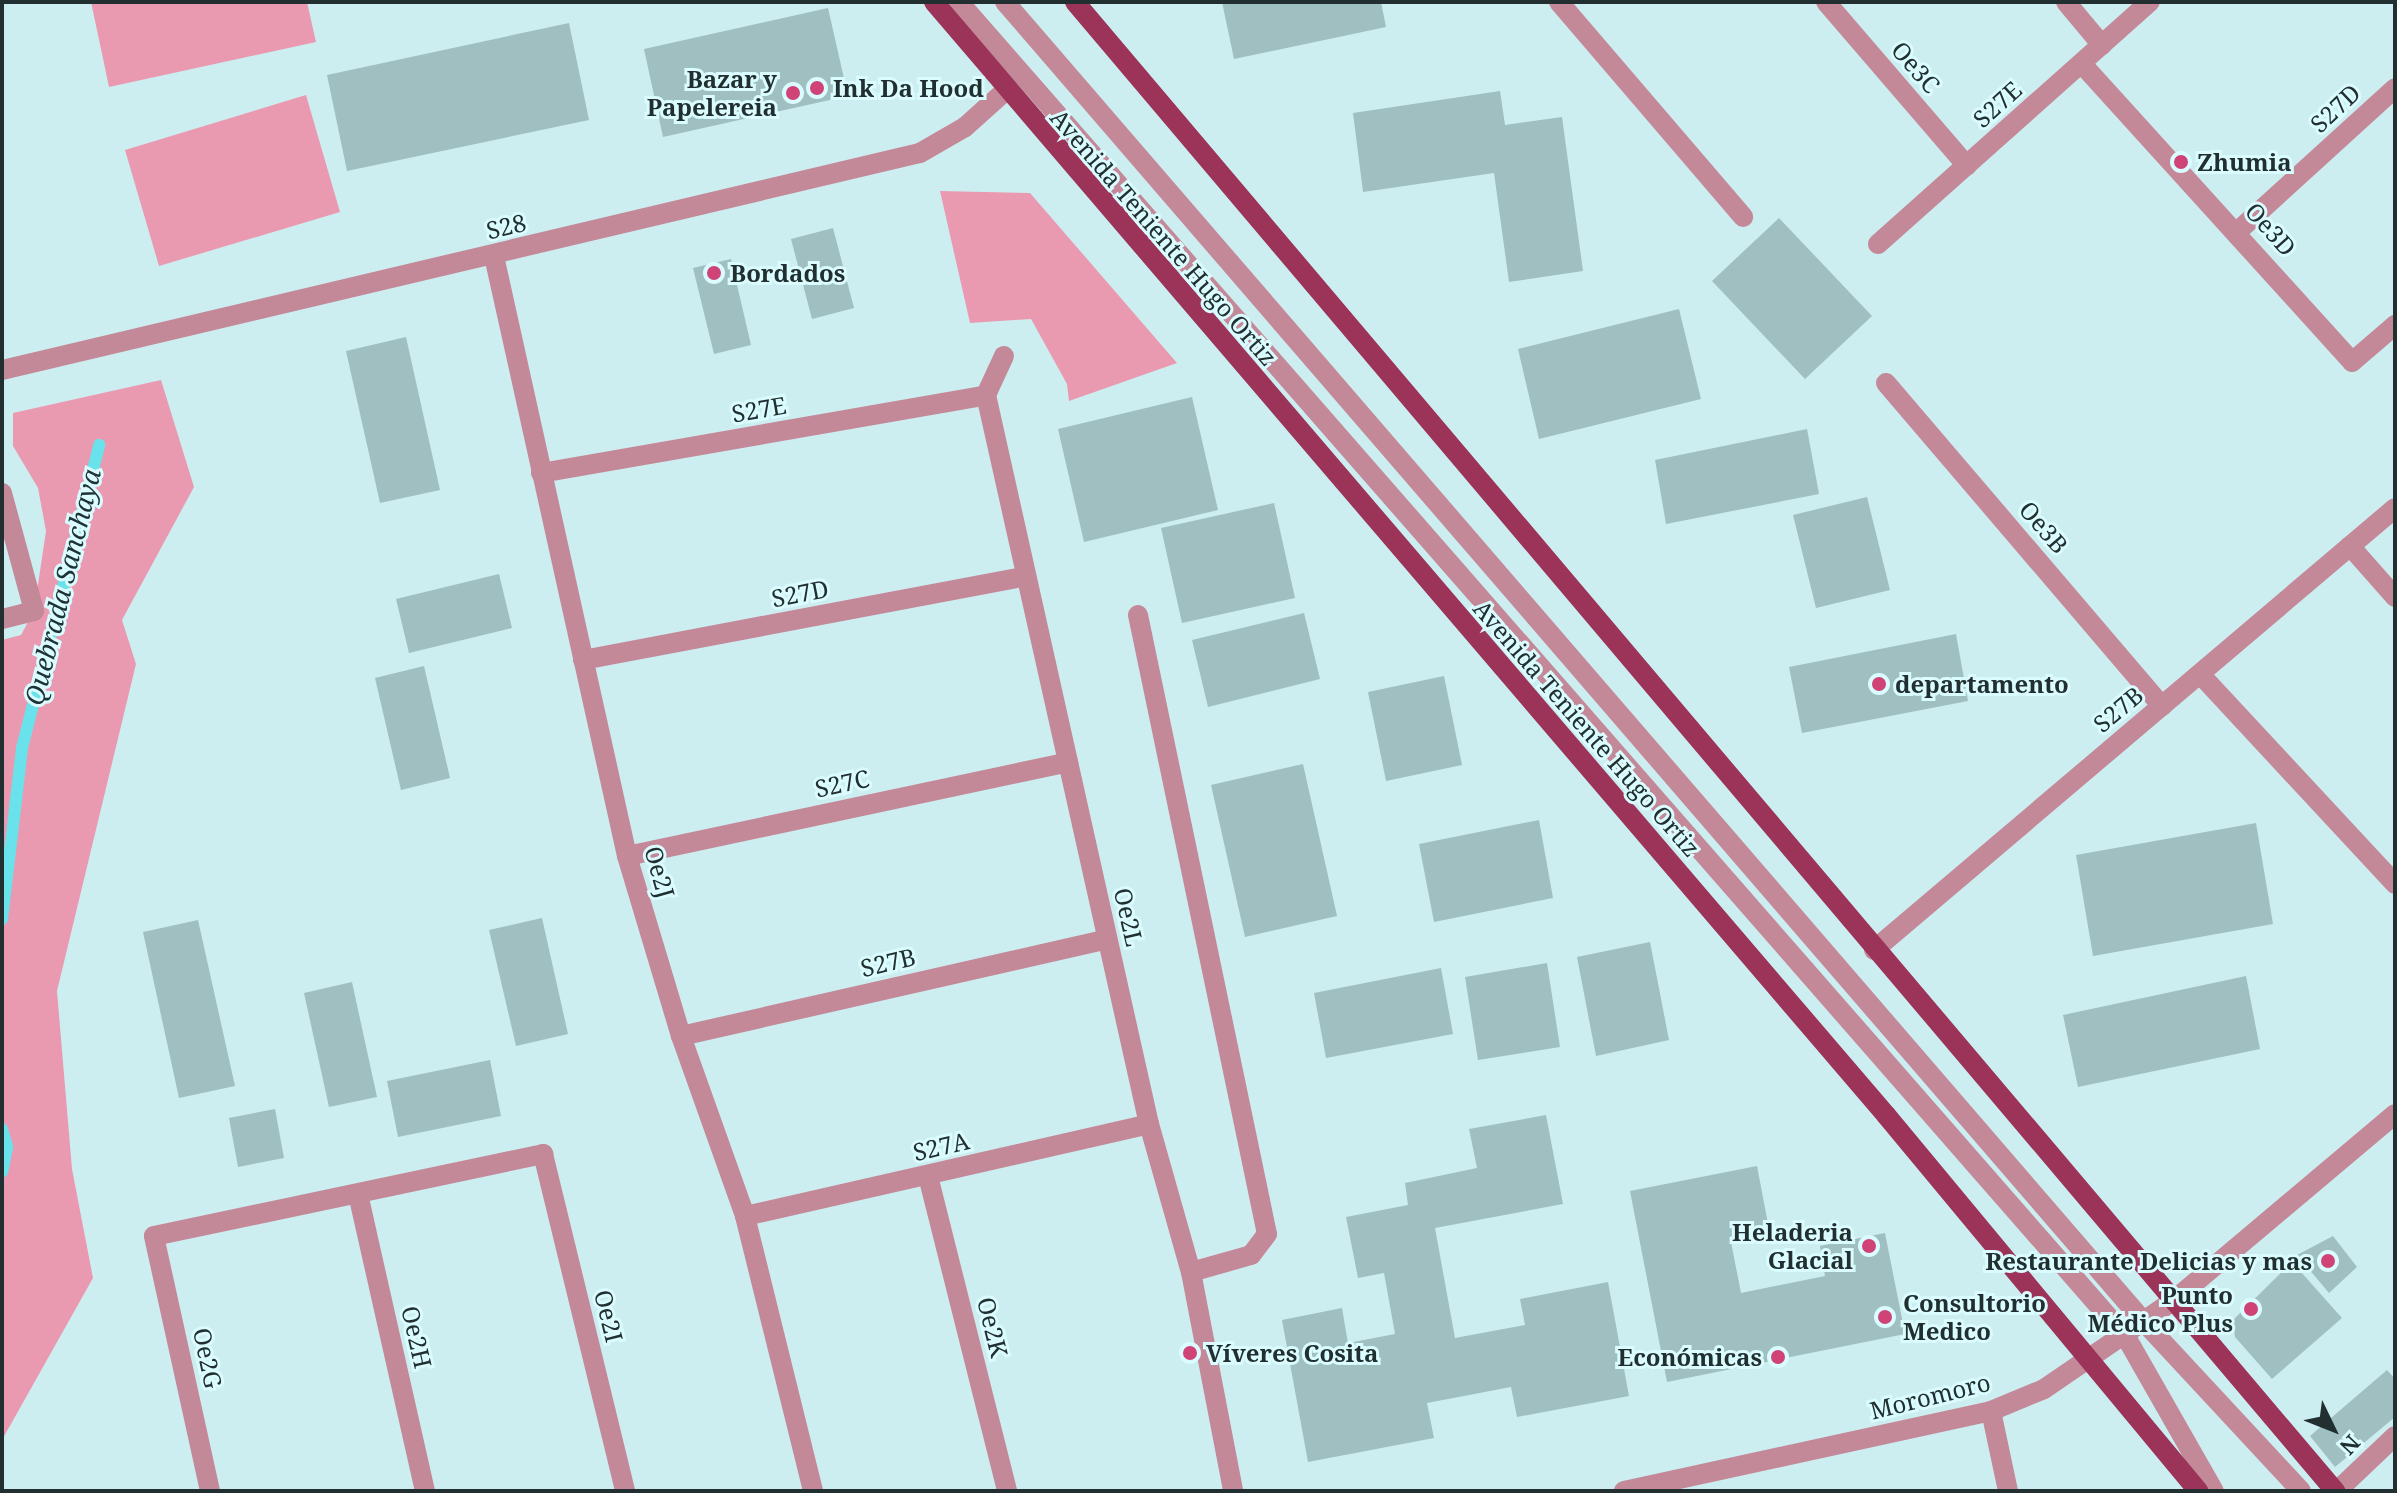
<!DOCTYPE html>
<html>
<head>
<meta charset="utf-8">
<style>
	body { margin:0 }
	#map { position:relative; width:2397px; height:1493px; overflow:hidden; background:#cdeef1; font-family:"Noto Serif",serif }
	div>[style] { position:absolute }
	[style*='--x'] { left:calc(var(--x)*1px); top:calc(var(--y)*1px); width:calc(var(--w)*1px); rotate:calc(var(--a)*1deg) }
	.green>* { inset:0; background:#ea9ab0 }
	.stream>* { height:12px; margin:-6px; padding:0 6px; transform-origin:6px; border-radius:6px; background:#6ae2eb }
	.building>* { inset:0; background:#9fbfc1 }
	.minor>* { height:20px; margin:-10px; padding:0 10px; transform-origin:10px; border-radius:10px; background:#c48998 }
	.major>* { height:20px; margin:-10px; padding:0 10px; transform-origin:10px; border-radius:10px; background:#9c3359 }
	.dots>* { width:22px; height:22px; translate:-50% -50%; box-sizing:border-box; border:4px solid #dafcfe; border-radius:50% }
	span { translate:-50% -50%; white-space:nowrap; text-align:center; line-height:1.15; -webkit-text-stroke:6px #dafcfe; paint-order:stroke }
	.street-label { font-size:24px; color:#222f30 }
	.poi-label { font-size:24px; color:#222f30; font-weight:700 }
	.right { translate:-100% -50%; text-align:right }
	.left { translate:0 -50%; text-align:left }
	.water-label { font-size:26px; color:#1d3234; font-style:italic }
	.frame { position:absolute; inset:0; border:4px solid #222f30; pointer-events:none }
	.north { position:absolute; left:2293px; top:1389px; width:80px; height:80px; -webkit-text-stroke:6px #dafcfe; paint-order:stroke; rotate:133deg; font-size:22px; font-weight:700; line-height:32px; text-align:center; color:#222f30 }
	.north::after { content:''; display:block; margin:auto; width:28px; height:36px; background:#222f30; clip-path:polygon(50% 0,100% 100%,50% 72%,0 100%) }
</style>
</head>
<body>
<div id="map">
	<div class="green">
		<i style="clip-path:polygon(91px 2px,307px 2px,316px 42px,109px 87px)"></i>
		<i style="clip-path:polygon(306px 95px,340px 212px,159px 266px,125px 150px)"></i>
		<i style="clip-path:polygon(940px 191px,1030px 193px,1177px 363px,1069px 401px,1067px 384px,1031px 319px,970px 323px)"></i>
		<i style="clip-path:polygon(161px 380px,194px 487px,122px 620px,136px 664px,57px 991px,72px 1169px,93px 1278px,2px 1440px,2px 640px,21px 635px,34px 611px,46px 531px,38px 488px,13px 446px,13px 413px)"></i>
	</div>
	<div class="stream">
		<i style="--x:2;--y:919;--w:172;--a:-83.3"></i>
		<i style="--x:22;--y:748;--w:313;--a:-75.7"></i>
		<i style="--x:2;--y:1129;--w:19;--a:74"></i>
		<i style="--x:7;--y:1147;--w:25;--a:101"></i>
	</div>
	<div class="building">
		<i style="clip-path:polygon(1222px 2px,1381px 2px,1386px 27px,1234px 59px)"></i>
		<i style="clip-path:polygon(828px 8px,848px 96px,663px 137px,644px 49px)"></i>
		<i style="clip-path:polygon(569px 23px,589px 120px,347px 171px,327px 75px)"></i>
		<i style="clip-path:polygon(1500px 91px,1505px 125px,1562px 117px,1583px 271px,1509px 282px,1494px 173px,1363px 192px,1353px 113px)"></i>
		<i style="clip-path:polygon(1779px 218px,1872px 316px,1805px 379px,1712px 281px)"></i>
		<i style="clip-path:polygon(833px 228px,854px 308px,812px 319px,791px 239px)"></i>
		<i style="clip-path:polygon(731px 259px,751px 345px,714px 354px,693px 268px)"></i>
		<i style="clip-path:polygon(1679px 309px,1701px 399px,1539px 439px,1518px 349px)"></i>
		<i style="clip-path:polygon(406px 337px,440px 490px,380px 503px,346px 351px)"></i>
		<i style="clip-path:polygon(1192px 397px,1218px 510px,1084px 542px,1058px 429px)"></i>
		<i style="clip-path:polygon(1807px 429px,1819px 494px,1666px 524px,1655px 460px)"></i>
		<i style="clip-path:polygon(1867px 497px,1890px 590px,1816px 608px,1793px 515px)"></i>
		<i style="clip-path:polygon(1274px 503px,1295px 598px,1182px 623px,1161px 528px)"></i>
		<i style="clip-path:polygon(499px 574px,512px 628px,409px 653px,396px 599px)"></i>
		<i style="clip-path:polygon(1304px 613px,1320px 679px,1208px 707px,1192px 640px)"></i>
		<i style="clip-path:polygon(1956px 634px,1968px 701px,1802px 733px,1789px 667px)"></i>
		<i style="clip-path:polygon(424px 666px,450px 778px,401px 790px,375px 678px)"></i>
		<i style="clip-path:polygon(1444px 676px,1462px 765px,1386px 781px,1368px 692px)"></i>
		<i style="clip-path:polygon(1303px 764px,1337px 916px,1245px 937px,1211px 785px)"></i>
		<i style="clip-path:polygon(1539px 820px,1553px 898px,1434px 922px,1419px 844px)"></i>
		<i style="clip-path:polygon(2256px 823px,2273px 924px,2093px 956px,2076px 855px)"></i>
		<i style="clip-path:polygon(542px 918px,568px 1034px,516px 1046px,489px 930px)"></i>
		<i style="clip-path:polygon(198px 920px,235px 1086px,179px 1098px,143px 932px)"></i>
		<i style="clip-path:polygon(1650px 942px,1669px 1040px,1596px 1056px,1577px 957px)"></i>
		<i style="clip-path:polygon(1547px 963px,1560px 1047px,1478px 1060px,1465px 977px)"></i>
		<i style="clip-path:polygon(1441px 968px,1453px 1034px,1326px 1058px,1314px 993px)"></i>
		<i style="clip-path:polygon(2246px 976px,2260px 1049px,2078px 1087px,2063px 1015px)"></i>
		<i style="clip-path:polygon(352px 982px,377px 1097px,329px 1107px,304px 993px)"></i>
		<i style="clip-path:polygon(490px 1060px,501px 1116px,398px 1137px,387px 1081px)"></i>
		<i style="clip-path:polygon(275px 1109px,284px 1158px,238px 1167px,229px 1118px)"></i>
		<i style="clip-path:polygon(1546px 1115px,1563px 1204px,1435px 1228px,1455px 1338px,1525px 1325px,1520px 1299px,1608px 1282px,1629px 1396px,1517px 1417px,1511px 1387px,1427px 1403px,1434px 1438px,1308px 1462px,1282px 1320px,1342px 1308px,1348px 1343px,1395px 1334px,1384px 1273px,1358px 1278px,1346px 1217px,1408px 1205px,1405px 1183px,1477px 1168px,1469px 1129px)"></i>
		<i style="clip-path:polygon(1757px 1166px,1769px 1229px,1730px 1237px,1741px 1293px,1825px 1276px,1820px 1246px,1885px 1233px,1905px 1334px,1667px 1382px,1630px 1191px)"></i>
		<i style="clip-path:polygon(2333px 1236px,2357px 1267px,2329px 1293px,2297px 1255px)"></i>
		<i style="clip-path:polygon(2292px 1262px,2342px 1318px,2272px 1379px,2235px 1337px,2233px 1320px)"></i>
		<i style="clip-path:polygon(2387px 1370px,2395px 1379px,2395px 1417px,2335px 1467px,2310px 1436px)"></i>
	</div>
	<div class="minor">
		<i style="--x:959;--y:2;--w:1773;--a:48.84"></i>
		<i style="--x:2126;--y:1337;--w:177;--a:60.3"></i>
		<i style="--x:1005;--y:2;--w:1745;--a:49.21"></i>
		<i style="--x:2145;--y:1323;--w:229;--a:47.1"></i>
		<i style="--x:1559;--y:2;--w:283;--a:49.4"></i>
		<i style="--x:1826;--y:2;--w:216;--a:49.3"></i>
		<i style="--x:2066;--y:2;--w:56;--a:50.1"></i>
		<i style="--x:2082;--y:64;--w:402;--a:47.8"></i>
		<i style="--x:2352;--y:362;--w:57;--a:-40.7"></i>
		<i style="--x:2238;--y:231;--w:212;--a:-42.3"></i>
		<i style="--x:1878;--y:244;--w:364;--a:-41.7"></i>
		<i style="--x:494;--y:256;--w:615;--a:77.5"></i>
		<i style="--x:627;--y:856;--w:188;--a:73.3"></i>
		<i style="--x:681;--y:1036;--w:191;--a:70.4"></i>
		<i style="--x:745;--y:1216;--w:283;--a:76.1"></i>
		<i style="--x:1004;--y:356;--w:43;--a:114.8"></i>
		<i style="--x:986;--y:395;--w:747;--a:77.4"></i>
		<i style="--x:1149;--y:1124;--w:154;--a:74.2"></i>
		<i style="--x:1191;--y:1272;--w:223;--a:79.1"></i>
		<i style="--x:2;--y:370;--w:943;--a:-13.3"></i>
		<i style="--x:920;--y:153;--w:52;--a:-30"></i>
		<i style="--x:965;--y:127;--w:52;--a:-41.9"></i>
		<i style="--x:1886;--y:383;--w:425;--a:49.5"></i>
		<i style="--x:541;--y:473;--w:452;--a:-9.9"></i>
		<i style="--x:2;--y:493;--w:122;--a:74.8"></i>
		<i style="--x:34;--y:611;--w:33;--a:166"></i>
		<i style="--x:2350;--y:546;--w:68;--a:48.6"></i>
		<i style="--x:1138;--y:615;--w:632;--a:78.23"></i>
		<i style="--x:1267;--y:1234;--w:26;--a:127"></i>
		<i style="--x:1251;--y:1255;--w:62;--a:164.2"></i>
		<i style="--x:583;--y:660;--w:451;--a:-10.7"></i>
		<i style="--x:2200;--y:674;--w:287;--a:47.1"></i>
		<i style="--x:627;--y:856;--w:451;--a:-12"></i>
		<i style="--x:1874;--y:950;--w:683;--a:-40.31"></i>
		<i style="--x:681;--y:1036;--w:437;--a:-12.8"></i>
		<i style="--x:928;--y:1176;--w:325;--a:75.9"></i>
		<i style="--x:358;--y:1194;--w:304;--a:77.3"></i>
		<i style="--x:745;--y:1216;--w:414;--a:-12.8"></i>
		<i style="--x:1991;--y:1411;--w:82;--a:78"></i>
		<i style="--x:210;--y:1491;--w:261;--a:-102.4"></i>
		<i style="--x:154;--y:1236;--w:398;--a:-11.9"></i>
		<i style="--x:543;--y:1154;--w:347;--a:76.3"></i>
		<i style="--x:1624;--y:1491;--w:376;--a:-12.3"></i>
		<i style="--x:1991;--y:1411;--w:57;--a:-22.5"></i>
		<i style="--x:2044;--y:1389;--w:156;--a:-34.3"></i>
		<i style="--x:2173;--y:1301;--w:290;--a:-40.1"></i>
		<i style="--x:2337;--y:1491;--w:80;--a:-43.5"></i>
	</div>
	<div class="major">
		<i style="--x:934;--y:2;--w:1465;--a:49.46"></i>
		<i style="--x:1886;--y:1115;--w:489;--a:50.3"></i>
		<i style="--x:1075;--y:2;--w:1951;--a:49.76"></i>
	</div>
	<div class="dots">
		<i style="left:817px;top:88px;background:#cf4376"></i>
		<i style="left:793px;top:93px;background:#cf4376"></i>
		<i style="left:2181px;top:162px;background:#cf4376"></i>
		<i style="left:714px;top:273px;background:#cf4376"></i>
		<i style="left:1879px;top:684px;background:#cf4376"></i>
		<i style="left:1869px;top:1246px;background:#cf4376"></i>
		<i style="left:2328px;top:1261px;background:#cf4376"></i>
		<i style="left:2251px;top:1309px;background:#cf4376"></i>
		<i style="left:1885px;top:1317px;background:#cf4376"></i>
		<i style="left:1190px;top:1353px;background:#cf4376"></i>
		<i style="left:1778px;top:1357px;background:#cf4376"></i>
	</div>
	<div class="street-label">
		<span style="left:1916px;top:67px;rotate:49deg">Oe3C</span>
		<span style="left:1997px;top:104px;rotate:-42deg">S27E</span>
		<span style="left:2335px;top:108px;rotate:-43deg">S27D</span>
		<span style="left:506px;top:226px;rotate:-13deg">S28</span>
		<span style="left:2271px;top:229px;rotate:48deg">Oe3D</span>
		<span style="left:1164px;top:237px;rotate:49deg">Avenida Teniente Hugo Ortiz</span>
		<span style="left:759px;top:409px;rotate:-10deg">S27E</span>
		<span style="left:2044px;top:527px;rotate:49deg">Oe3B</span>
		<span style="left:800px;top:593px;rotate:-11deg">S27D</span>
		<span style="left:2118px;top:709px;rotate:-40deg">S27B</span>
		<span style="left:1587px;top:728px;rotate:49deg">Avenida Teniente Hugo Ortiz</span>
		<span style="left:842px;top:783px;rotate:-12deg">S27C</span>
		<span style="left:660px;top:872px;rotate:74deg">Oe2J</span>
		<span style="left:1129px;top:917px;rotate:77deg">Oe2L</span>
		<span style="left:888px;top:962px;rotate:-13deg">S27B</span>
		<span style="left:941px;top:1146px;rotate:-13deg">S27A</span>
		<span style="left:609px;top:1316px;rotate:76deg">Oe2I</span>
		<span style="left:993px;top:1327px;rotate:76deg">Oe2K</span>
		<span style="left:417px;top:1337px;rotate:77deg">Oe2H</span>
		<span style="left:208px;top:1358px;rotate:78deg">Oe2G</span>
		<span style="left:1930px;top:1396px;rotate:-14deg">Moromoro</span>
	</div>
	<div class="poi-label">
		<span class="right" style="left:777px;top:93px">Bazar y<br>Papelereia</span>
		<span class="left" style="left:833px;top:88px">Ink Da Hood</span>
		<span class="left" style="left:2197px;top:162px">Zhumia</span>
		<span class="left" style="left:730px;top:273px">Bordados</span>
		<span class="left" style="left:1895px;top:684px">departamento</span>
		<span class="right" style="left:1853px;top:1246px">Heladeria<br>Glacial</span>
		<span class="right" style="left:2312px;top:1261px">Restaurante Delicias y mas</span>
		<span class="right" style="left:2233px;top:1309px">Punto<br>Médico Plus</span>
		<span class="left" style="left:1903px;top:1317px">Consultorio<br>Medico</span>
		<span class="left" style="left:1206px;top:1353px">Víveres Cosita</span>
		<span class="right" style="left:1762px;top:1357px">Económicas</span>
	</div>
	<div class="water-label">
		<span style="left:63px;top:587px;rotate:-76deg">Quebrada Sanchaya</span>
	</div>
	<div class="frame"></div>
	<div class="north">N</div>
</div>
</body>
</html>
